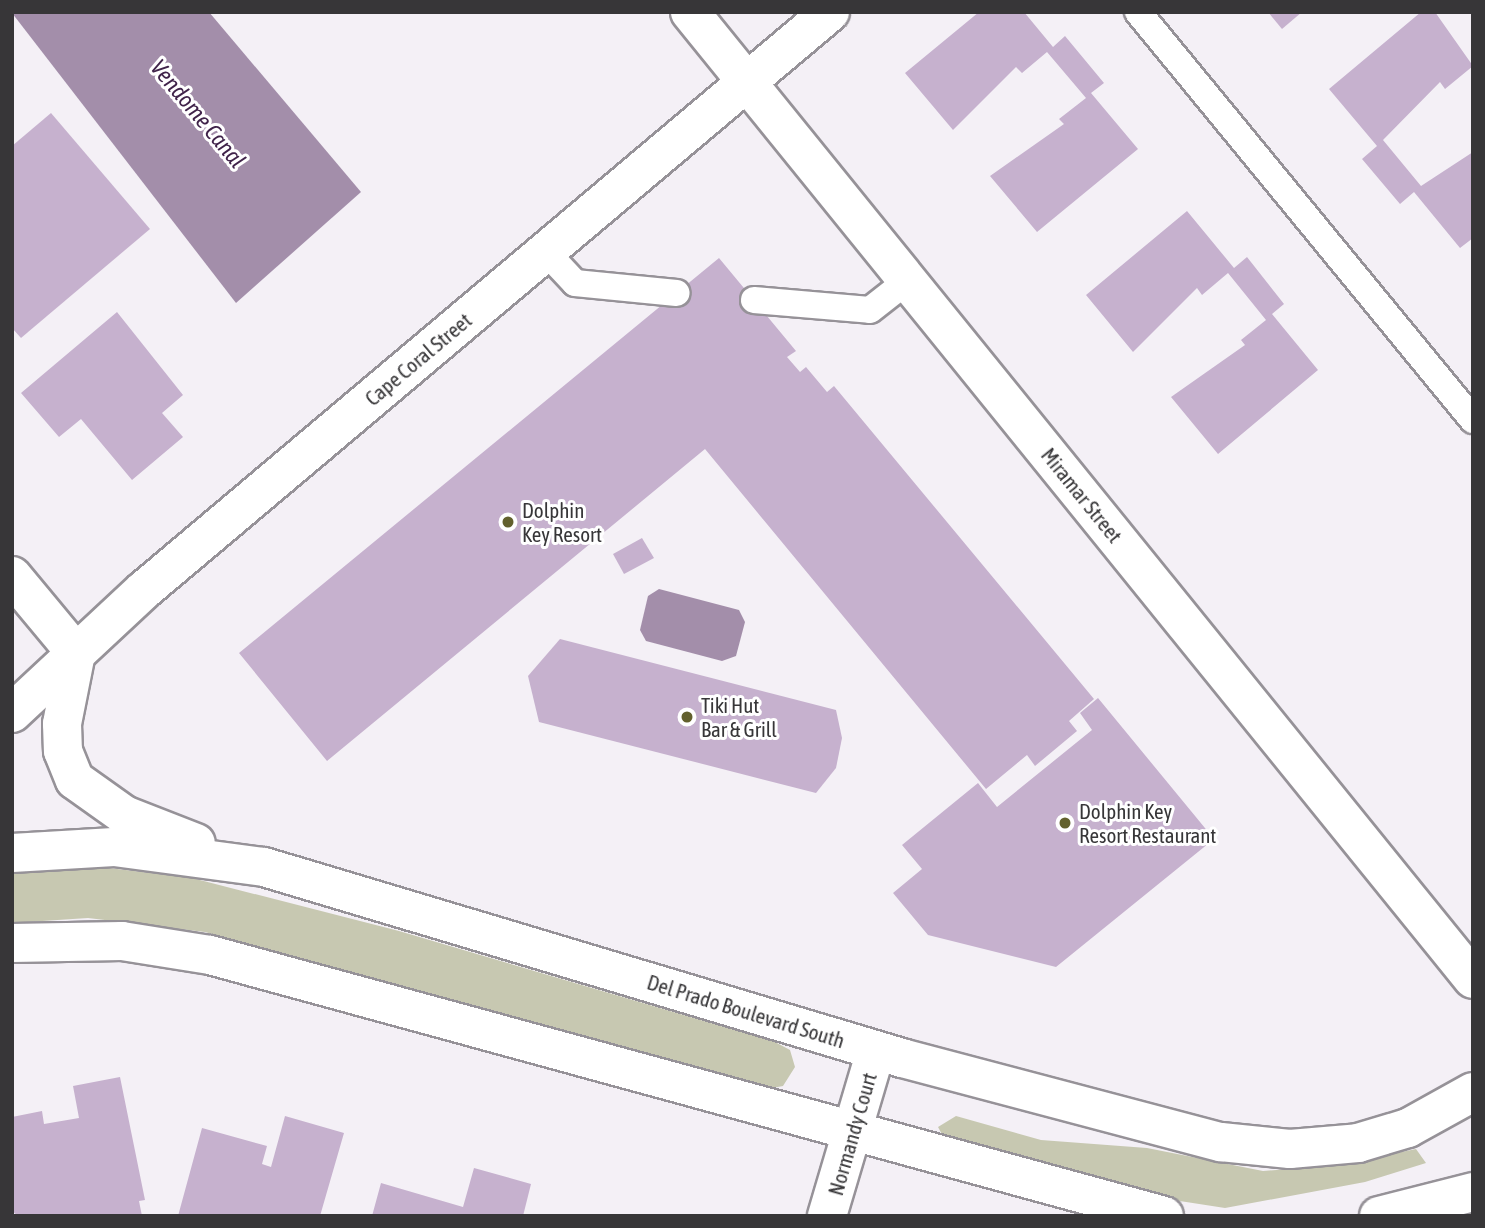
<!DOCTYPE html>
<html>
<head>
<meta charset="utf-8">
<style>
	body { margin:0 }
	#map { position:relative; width:1485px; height:1228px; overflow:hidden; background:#f4f0f6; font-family:"Asap Condensed",sans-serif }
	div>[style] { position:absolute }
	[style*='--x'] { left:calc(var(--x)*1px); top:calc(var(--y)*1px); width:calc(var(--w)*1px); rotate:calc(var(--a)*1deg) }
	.green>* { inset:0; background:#c7c8b1 }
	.water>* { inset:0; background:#a38eaa }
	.building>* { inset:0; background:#c6b1ce }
	.roads { filter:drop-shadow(2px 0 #969298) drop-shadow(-2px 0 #969298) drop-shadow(0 2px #969298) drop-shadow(0 -2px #969298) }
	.service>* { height:26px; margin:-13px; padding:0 13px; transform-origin:13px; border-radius:13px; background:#fff }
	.minor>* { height:38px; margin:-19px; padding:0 19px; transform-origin:19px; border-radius:19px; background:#fff }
	.tertiary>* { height:38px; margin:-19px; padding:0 19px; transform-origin:19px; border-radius:19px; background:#fff }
	.dots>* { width:19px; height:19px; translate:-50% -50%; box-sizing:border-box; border:4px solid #fff; border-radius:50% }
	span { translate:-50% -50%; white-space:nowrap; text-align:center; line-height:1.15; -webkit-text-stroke:6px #fff; paint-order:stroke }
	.street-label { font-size:21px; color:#373638 }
	.poi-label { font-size:21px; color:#373638 }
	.left { translate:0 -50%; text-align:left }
	.water-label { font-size:23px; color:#40234a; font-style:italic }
	.frame { position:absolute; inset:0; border:14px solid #373638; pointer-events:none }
</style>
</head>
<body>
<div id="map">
	<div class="green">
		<i style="clip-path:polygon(84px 865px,192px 878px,399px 931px,775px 1042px,790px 1050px,795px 1067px,783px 1086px,762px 1090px,205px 932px,88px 918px,12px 923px,12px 870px)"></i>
		<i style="clip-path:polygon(956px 1116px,1041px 1140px,1147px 1148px,1263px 1171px,1339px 1165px,1416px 1149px,1426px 1163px,1365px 1182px,1225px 1208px,1141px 1195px,945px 1140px,938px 1127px)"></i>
	</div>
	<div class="water">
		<i style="clip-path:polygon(209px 12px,361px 192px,236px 303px,12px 13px)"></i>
		<i style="clip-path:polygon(659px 589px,739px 610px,745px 622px,736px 656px,722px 661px,646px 641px,640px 630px,648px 596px)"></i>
	</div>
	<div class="building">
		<i style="clip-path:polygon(979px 12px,1024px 12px,1053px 47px,1065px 36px,1104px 83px,1091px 93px,1138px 149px,1037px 232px,990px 176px,1064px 124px,1059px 119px,1086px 98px,1047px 52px,1022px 73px,1016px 67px,953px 130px,905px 73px)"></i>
		<i style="clip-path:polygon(1268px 12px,1302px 12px,1282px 29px)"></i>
		<i style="clip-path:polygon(1421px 12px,1435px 12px,1473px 66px,1445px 89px,1440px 82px,1383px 140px,1421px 186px,1473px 152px,1473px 238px,1460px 248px,1414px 192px,1400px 204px,1362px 159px,1377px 146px,1329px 89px)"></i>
		<i style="clip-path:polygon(51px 113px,150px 229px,21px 338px,12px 328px,12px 146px)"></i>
		<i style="clip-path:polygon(1187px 211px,1234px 268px,1247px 257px,1284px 304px,1272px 314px,1318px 370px,1218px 454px,1171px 397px,1245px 345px,1241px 340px,1266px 320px,1228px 273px,1202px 295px,1197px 288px,1133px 352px,1086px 295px)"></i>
		<i style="clip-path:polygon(719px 258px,796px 351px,787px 357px,800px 372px,806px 367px,827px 392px,834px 386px,1094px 699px,1069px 721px,1077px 731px,1035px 766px,1027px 755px,986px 789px,705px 449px,327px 761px,239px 653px)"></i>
		<i style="clip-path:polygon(117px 312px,183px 395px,162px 413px,183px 437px,132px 480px,81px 419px,59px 437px,21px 393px)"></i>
		<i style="clip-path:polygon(642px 538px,654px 558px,624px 574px,613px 554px)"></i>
		<i style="clip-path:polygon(560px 639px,836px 710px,842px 738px,836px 768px,816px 793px,539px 722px,528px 676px)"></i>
		<i style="clip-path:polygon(1098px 698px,1214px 839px,1056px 967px,928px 935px,893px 893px,922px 869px,902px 845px,978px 783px,997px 807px,1092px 730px,1080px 713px)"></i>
		<i style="clip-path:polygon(120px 1077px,145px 1200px,139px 1201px,142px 1216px,18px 1216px,12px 1211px,12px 1117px,42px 1111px,44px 1124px,79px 1118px,73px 1086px)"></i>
		<i style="clip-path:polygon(285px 1116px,344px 1133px,320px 1216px,178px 1216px,202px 1128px,267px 1146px,262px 1164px,271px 1167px)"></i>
		<i style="clip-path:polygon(474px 1168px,531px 1184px,523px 1216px,372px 1216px,381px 1183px,463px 1207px)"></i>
	</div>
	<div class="roads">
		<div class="service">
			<i style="--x:1138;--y:12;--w:528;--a:50.61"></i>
			<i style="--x:546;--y:252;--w:42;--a:46.9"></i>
			<i style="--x:575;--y:283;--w:102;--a:5.6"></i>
			<i style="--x:754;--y:300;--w:116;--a:4.9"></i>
			<i style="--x:870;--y:310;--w:47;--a:-38.1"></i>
		</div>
		<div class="minor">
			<i style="--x:690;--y:12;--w:1244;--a:51"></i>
			<i style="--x:12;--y:576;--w:100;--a:50.3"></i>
			<i style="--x:12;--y:713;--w:180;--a:-43"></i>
			<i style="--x:144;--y:590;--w:897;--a:-40.12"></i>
			<i style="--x:827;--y:1216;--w:172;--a:-73.5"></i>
		</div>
		<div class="tertiary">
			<i style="--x:76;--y:653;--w:72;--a:101.2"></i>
			<i style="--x:62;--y:724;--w:27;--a:88"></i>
			<i style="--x:63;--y:751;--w:31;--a:68"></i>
			<i style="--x:75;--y:780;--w:60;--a:35.5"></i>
			<i style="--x:124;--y:815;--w:77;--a:21.3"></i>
			<i style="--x:12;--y:853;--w:102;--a:-3.4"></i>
			<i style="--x:114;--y:847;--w:151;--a:7.6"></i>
			<i style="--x:264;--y:867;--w:666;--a:16.67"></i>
			<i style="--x:902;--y:1058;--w:330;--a:14.8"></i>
			<i style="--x:1221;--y:1142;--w:69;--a:5.8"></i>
			<i style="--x:1290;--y:1149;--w:68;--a:-5"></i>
			<i style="--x:1358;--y:1143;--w:52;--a:-16.7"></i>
			<i style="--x:1408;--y:1128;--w:74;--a:-29"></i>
			<i style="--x:12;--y:943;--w:110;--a:-1"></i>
			<i style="--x:122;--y:941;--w:89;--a:9"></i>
			<i style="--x:210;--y:955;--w:989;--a:15.3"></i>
			<i style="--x:1379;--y:1216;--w:97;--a:-14.3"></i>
		</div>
	</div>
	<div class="dots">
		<i style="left:508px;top:522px;background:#62602d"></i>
		<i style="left:687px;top:717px;background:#62602d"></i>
		<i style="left:1065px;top:823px;background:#62602d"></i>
	</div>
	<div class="street-label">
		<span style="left:418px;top:359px;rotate:-40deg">Cape Coral Street</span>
		<span style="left:1082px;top:495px;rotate:51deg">Miramar Street</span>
		<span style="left:746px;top:1011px;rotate:17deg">Del Prado Boulevard South</span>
		<span style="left:852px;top:1134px;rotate:-74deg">Normandy Court</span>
	</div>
	<div class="poi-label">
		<span class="left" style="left:522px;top:522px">Dolphin<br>Key Resort</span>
		<span class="left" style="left:701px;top:717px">Tiki Hut<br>Bar &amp; Grill</span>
		<span class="left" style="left:1079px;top:823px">Dolphin Key<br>Resort Restaurant</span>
	</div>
	<div class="water-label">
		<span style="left:198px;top:114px;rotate:50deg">Vendome Canal</span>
	</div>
	<div class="frame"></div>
</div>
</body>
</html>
